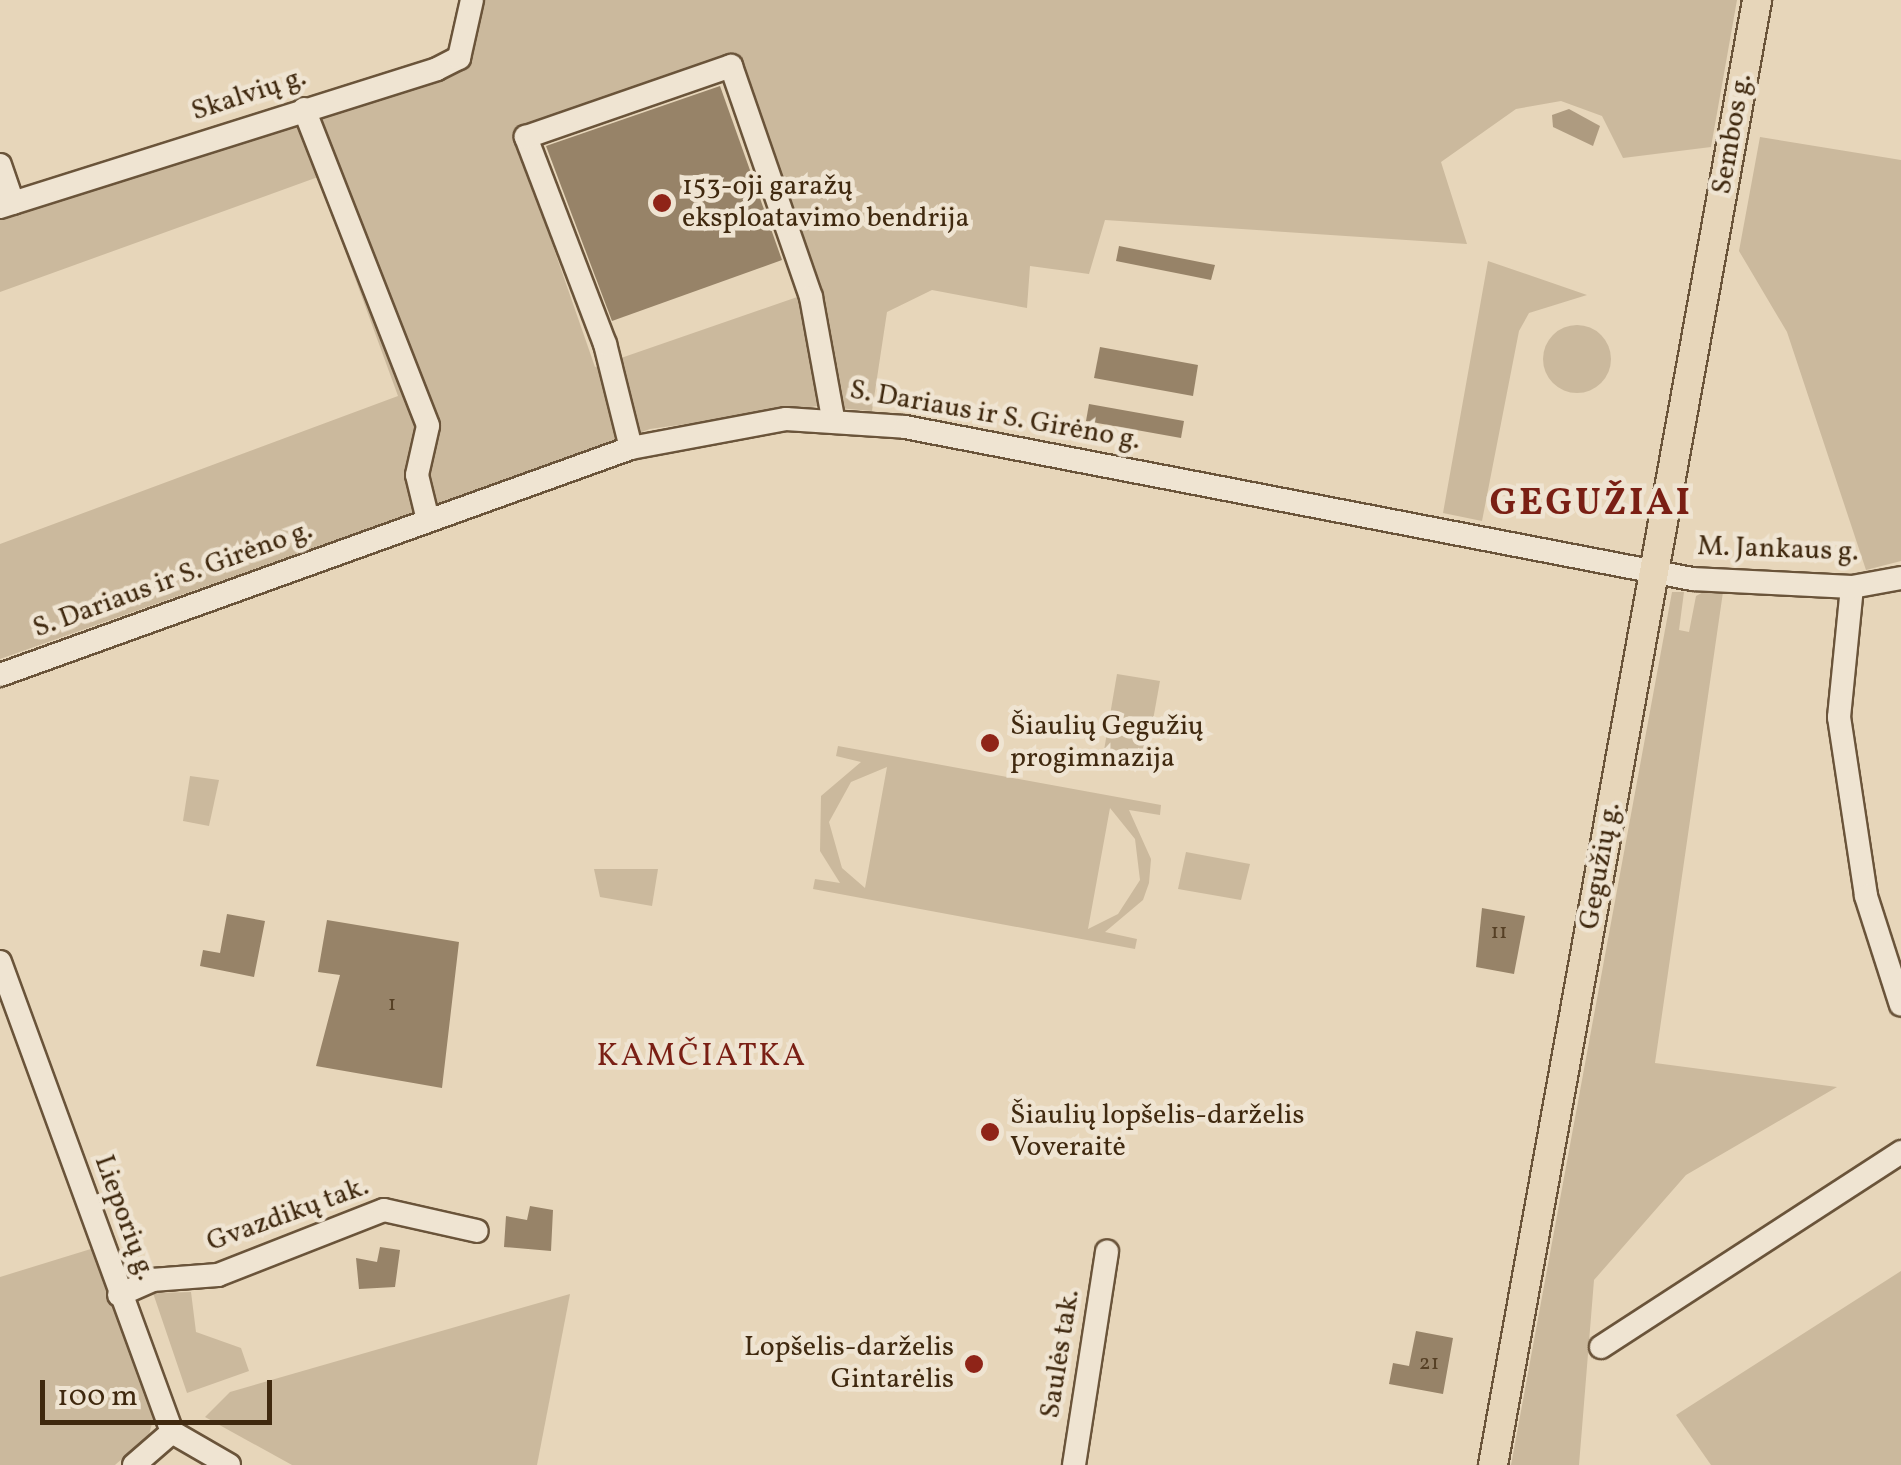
<!DOCTYPE html>
<html>
<head>
<meta charset="utf-8">
<style>
	body { margin:0 }
	#map { position:relative; width:1901px; height:1465px; overflow:hidden; background:#e7d6ba; font-family:Vollkorn,serif }
	div>[style] { position:absolute }
	[style*='--x'] { left:calc(var(--x)*1px); top:calc(var(--y)*1px); width:calc(var(--w)*1px); rotate:calc(var(--a)*1deg) }
	.green>* { inset:0; background:#cbb99d }
	.round { border-radius:50% }
	.water>* { inset:0; background:#ae9b80 }
	.building>* { inset:0; background:#978368 }
	.roads { filter:drop-shadow(2px 0 #6a543a) drop-shadow(-2px 0 #6a543a) drop-shadow(0 2px #6a543a) drop-shadow(0 -2px #6a543a) }
	.minor>* { height:22px; margin:-11px; padding:0 11px; transform-origin:11px; border-radius:11px; background:#efe4d2 }
	.major>* { height:28px; margin:-14px; padding:0 14px; transform-origin:14px; border-radius:14px; background:#e7d6ba }
	.dots>* { width:28px; height:28px; translate:-50% -50%; box-sizing:border-box; border:5px solid #efe4d2; border-radius:50% }
	span { translate:-50% -50%; white-space:nowrap; text-align:center; line-height:1.15; -webkit-text-stroke:9px #efe4d2; paint-order:stroke }
	.number-label { font-size:22px; color:#564025 }
	.number-label span { -webkit-text-stroke-width:0 }
	.street-label { font-size:28px; color:#40290f }
	.poi-label { font-size:28px; color:#40290f }
	.left { translate:0 -50%; text-align:left }
	.right { translate:-100% -50%; text-align:right }
	.quarter-label { font-size:32px; color:#7a1f14; letter-spacing:2.5px }
	.district-label { font-size:38px; color:#7a1f14; font-weight:700; letter-spacing:2.5px }
	.scale { position:absolute; left:40px; top:1380px; width:232px; height:45px; box-sizing:border-box; border:5px solid #40290f; border-top:0; padding-left:12px; font-size:30px; line-height:35px; white-space:nowrap; color:#40290f; -webkit-text-stroke:8px #efe4d2; paint-order:stroke }
</style>
</head>
<body>
<div id="map">
	<div class="green">
		<i style="clip-path:polygon(480px 0,1737px 0,1711px 147px,1623px 158px,1602px 116px,1561px 101px,1516px 109px,1441px 162px,1467px 244px,1105px 220px,1089px 274px,1030px 266px,1027px 308px,932px 290px,887px 312px,872px 411px,838px 408px,830px 331px,736px 57px,514px 134px,595px 367px,803px 295px,825px 405px,650px 429px,0 659px,0 544px,398px 396px,318px 177px,0 292px,0 213px,443px 72px)"></i>
		<i style="clip-path:polygon(1760px 137px,1901px 160px,1901px 561px,1866px 570px,1787px 332px,1739px 251px)"></i>
		<i style="clip-path:polygon(1488px 261px,1587px 295px,1529px 313px,1519px 331px,1482px 521px,1443px 513px)"></i>
		<i class="round" style="left:1543px;top:325px;width:68px;height:68px"></i>
		<i style="clip-path:polygon(1709px 589px,1723px 592px,1655px 1063px,1837px 1087px,1686px 1175px,1594px 1280px,1579px 1465px,1511px 1465px,1672px 592px,1684px 592px,1679px 630px,1689px 632px,1696px 596px)"></i>
		<i style="clip-path:polygon(1117px 674px,1160px 681px,1144px 770px,1102px 762px)"></i>
		<i style="clip-path:polygon(evenodd,838px 746px,1161px 805px,1160px 815px,1129px 810px,1151px 859px,1149px 883px,1143px 900px,1105px 932px,1137px 939px,1135px 949px,813px 889px,815px 879px,840px 883px,820px 851px,821px 796px,861px 762px,836px 756px,838px 746px,887px 767px,865px 888px,842px 868px,829px 822px,851px 782px,887px 767px,838px 746px,1110px 808px,1135px 839px,1140px 880px,1118px 914px,1088px 929px,1110px 808px)"></i>
		<i style="clip-path:polygon(190px 776px,219px 780px,209px 826px,183px 821px)"></i>
		<i style="clip-path:polygon(1186px 852px,1250px 864px,1241px 900px,1178px 889px)"></i>
		<i style="clip-path:polygon(594px 869px,658px 869px,652px 906px,600px 897px)"></i>
		<i style="clip-path:polygon(94px 1248px,154px 1416px,149px 1435px,115px 1465px,0 1465px,0 1277px)"></i>
		<i style="clip-path:polygon(1901px 1271px,1901px 1465px,1711px 1465px,1676px 1415px)"></i>
		<i style="clip-path:polygon(191px 1292px,196px 1332px,241px 1348px,249px 1371px,187px 1393px,153px 1293px)"></i>
		<i style="clip-path:polygon(570px 1294px,537px 1465px,292px 1465px,205px 1417px,230px 1392px)"></i>
	</div>
	<div class="water">
		<i style="clip-path:polygon(1569px 109px,1600px 126px,1593px 146px,1553px 127px,1552px 115px)"></i>
	</div>
	<div class="building">
		<i style="clip-path:polygon(720px 86px,782px 260px,612px 321px,546px 146px)"></i>
		<i style="clip-path:polygon(1119px 246px,1215px 265px,1211px 280px,1116px 261px)"></i>
		<i style="clip-path:polygon(1100px 347px,1198px 365px,1193px 396px,1094px 378px)"></i>
		<i style="clip-path:polygon(1089px 404px,1184px 421px,1181px 438px,1086px 421px)"></i>
		<i style="clip-path:polygon(1482px 908px,1525px 916px,1514px 974px,1476px 967px)"></i>
		<i style="clip-path:polygon(227px 914px,265px 921px,254px 977px,200px 966px,203px 950px,220px 953px)"></i>
		<i style="clip-path:polygon(327px 920px,459px 942px,442px 1088px,316px 1066px,340px 975px,318px 972px)"></i>
		<i style="clip-path:polygon(530px 1206px,553px 1210px,551px 1251px,504px 1247px,506px 1216px,527px 1220px)"></i>
		<i style="clip-path:polygon(380px 1247px,400px 1250px,395px 1287px,359px 1289px,356px 1258px,377px 1262px)"></i>
		<i style="clip-path:polygon(1416px 1331px,1453px 1338px,1443px 1394px,1389px 1384px,1393px 1363px,1409px 1366px)"></i>
	</div>
	<div class="roads">
		<div class="minor">
			<i style="--x:304;--y:109;--w:340;--a:68.6"></i>
			<i style="--x:428;--y:426;--w:50;--a:102.7"></i>
			<i style="--x:417;--y:475;--w:46;--a:76.3"></i>
			<i style="--x:0;--y:165;--w:40;--a:71.1"></i>
			<i style="--x:0;--y:207;--w:458;--a:-17.5"></i>
			<i style="--x:437;--y:69;--w:25;--a:-27"></i>
			<i style="--x:459;--y:58;--w:59;--a:-77.4"></i>
			<i style="--x:631;--y:448;--w:107;--a:-104"></i>
			<i style="--x:605;--y:344;--w:222;--a:-110.9"></i>
			<i style="--x:526;--y:137;--w:217;--a:-19.1"></i>
			<i style="--x:731;--y:66;--w:244;--a:70.9"></i>
			<i style="--x:811;--y:297;--w:123;--a:79.7"></i>
			<i style="--x:1852;--y:587;--w:131;--a:95.7"></i>
			<i style="--x:1839;--y:717;--w:181;--a:81.4"></i>
			<i style="--x:1866;--y:896;--w:114;--a:72.2"></i>
			<i style="--x:0;--y:675;--w:671;--a:-19.79"></i>
			<i style="--x:631;--y:448;--w:158;--a:-10.6"></i>
			<i style="--x:786;--y:419;--w:119;--a:3.8"></i>
			<i style="--x:905;--y:427;--w:802;--a:10.93"></i>
			<i style="--x:1692;--y:579;--w:160;--a:2.9"></i>
			<i style="--x:1852;--y:587;--w:50;--a:-10.4"></i>
			<i style="--x:0;--y:962;--w:500;--a:69.9"></i>
			<i style="--x:172;--y:1432;--w:66;--a:30.1"></i>
			<i style="--x:119;--y:1295;--w:36;--a:-24"></i>
			<i style="--x:152;--y:1280;--w:66;--a:-4.3"></i>
			<i style="--x:218;--y:1275;--w:178;--a:-21.4"></i>
			<i style="--x:384;--y:1210;--w:95;--a:12.7"></i>
			<i style="--x:1601;--y:1347;--w:358;--a:-33"></i>
			<i style="--x:134;--y:1465;--w:50;--a:-41"></i>
			<i style="--x:1074;--y:1465;--w:216;--a:-81.2"></i>
		</div>
		<div class="major">
			<i style="--x:1493;--y:1465;--w:1489;--a:-79.78"></i>
		</div>
	</div>
	<div class="dots">
		<i style="left:662px;top:203px;background:#8f2418"></i>
		<i style="left:990px;top:743px;background:#8f2418"></i>
		<i style="left:990px;top:1132px;background:#8f2418"></i>
		<i style="left:974px;top:1364px;background:#8f2418"></i>
	</div>
	<div class="number-label">
		<span style="left:1499px;top:933px">11</span>
		<span style="left:392px;top:1005px">1</span>
		<span style="left:1429px;top:1364px">21</span>
	</div>
	<div class="street-label">
		<span style="left:249px;top:95px;rotate:-18deg">Skalvių g.</span>
		<span style="left:1733px;top:134px;rotate:-80deg">Sembos g.</span>
		<span style="left:995px;top:416px;rotate:10deg">S. Dariaus ir S. Girėno g.</span>
		<span style="left:1778px;top:550px;rotate:2deg">M. Jankaus g.</span>
		<span style="left:173px;top:580px;rotate:-20deg">S. Dariaus ir S. Girėno g.</span>
		<span style="left:1601px;top:866px;rotate:-80deg">Gegužių g.</span>
		<span style="left:288px;top:1215px;rotate:-20deg">Gvazdikų tak.</span>
		<span style="left:124px;top:1218px;rotate:70deg">Lieporių g.</span>
		<span style="left:1061px;top:1354px;rotate:-81deg">Saulės tak.</span>
	</div>
	<div class="poi-label">
		<span class="left" style="left:682px;top:203px">153-oji garažų<br>eksploatavimo bendrija</span>
		<span class="left" style="left:1010px;top:743px">Šiaulių Gegužių<br>progimnazija</span>
		<span class="left" style="left:1010px;top:1132px">Šiaulių lopšelis-darželis<br>Voveraitė</span>
		<span class="right" style="left:954px;top:1364px">Lopšelis-darželis<br>Gintarėlis</span>
	</div>
	<div class="quarter-label">
		<span style="left:702px;top:1057px">KAMČIATKA</span>
	</div>
	<div class="district-label">
		<span style="left:1591px;top:505px">GEGUŽIAI</span>
	</div>
	<div class="scale">100 m</div>
</div>
</body>
</html>
